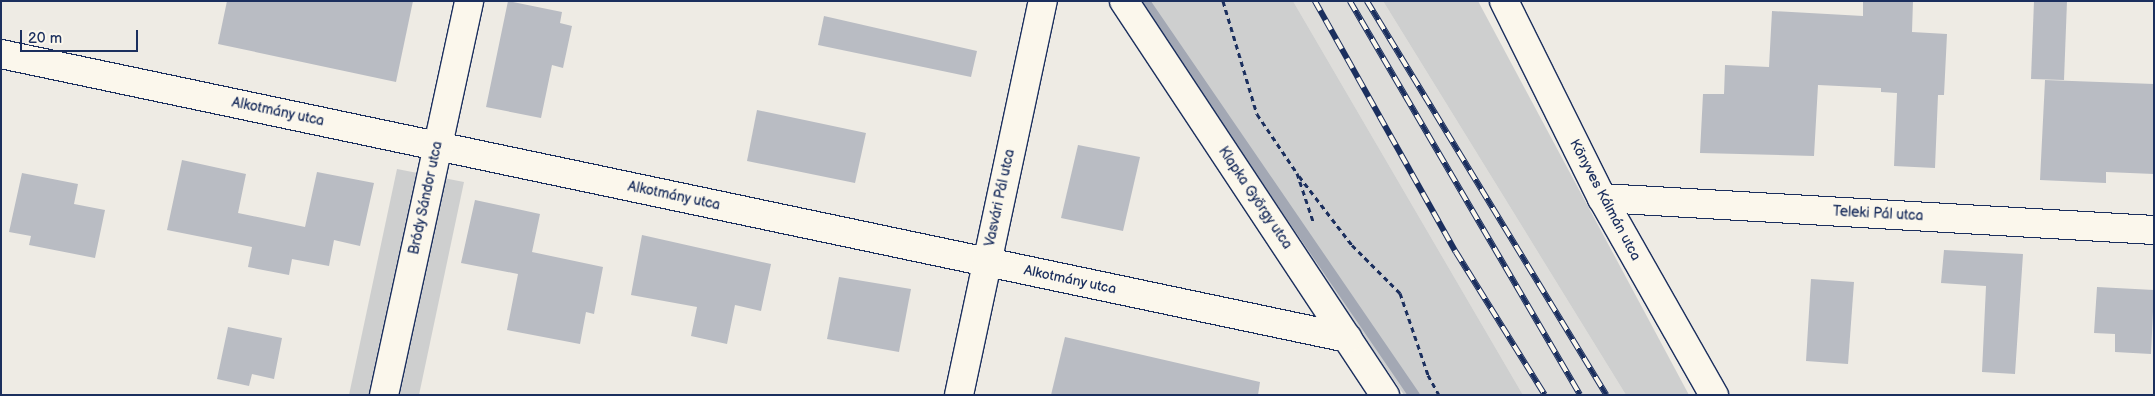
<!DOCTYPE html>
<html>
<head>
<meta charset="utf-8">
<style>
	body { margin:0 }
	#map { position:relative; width:2155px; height:396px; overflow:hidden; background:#eeebe4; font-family:"Balsamiq Sans",sans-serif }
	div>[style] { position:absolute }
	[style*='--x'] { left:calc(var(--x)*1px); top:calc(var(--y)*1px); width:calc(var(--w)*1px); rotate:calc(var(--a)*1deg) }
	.built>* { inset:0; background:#deddda }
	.green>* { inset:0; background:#cecfcf }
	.stream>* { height:11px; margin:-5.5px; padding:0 5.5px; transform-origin:5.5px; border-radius:5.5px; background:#a3a8b4 }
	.building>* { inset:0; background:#b9bcc3 }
	.path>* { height:3px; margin-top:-1.5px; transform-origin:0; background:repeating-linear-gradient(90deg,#1b2f5e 0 5px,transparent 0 9px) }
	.roads { filter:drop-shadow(1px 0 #1b2f5e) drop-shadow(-1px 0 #1b2f5e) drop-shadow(0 1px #1b2f5e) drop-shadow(0 -1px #1b2f5e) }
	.street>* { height:28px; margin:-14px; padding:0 14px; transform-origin:14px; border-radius:14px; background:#fbf7ec }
	.rail>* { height:5.5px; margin-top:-2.75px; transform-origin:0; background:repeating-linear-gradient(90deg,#fbf7ec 0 11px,#1b2f5e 0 22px); box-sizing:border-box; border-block:1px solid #1b2f5e }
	span { translate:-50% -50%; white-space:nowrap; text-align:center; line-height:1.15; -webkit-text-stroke:4.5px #fbf7ec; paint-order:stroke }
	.street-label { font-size:14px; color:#1b2f5e }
	.frame { position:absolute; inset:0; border:2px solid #1b2f5e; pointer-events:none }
	.scale { position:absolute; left:20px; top:30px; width:118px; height:22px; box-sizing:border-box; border:2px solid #1b2f5e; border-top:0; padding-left:6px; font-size:15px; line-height:18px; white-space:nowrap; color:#1b2f5e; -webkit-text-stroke:4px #fbf7ec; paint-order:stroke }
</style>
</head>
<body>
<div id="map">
	<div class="built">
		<i style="clip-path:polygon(1293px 1px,1383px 1px,1626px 395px,1523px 395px)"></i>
	</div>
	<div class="green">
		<i style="clip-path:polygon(1133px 1px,1293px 1px,1523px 395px,1404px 395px)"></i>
		<i style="clip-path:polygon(1383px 1px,1478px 1px,1689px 395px,1626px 395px)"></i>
		<i style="clip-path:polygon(397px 169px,464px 182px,419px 395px,349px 395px)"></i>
	</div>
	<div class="stream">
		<i style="--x:1144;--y:1;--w:478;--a:55.6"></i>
	</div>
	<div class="building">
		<i style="clip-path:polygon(227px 1px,413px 1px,396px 82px,218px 44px)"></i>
		<i style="clip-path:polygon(508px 1px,562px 12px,560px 23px,572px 26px,563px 68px,552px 65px,541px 118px,486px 107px)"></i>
		<i style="clip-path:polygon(1863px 1px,1913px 1px,1912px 32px,1947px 34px,1944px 95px,1938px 95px,1935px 168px,1894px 166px,1897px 93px,1881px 92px,1881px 88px,1818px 85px,1814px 156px,1700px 153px,1703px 94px,1724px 94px,1725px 65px,1769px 67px,1772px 11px,1863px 16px)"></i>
		<i style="clip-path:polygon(2034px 1px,2067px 1px,2064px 80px,2031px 79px)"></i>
		<i style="clip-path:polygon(824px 16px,977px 51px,971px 77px,818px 45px)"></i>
		<i style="clip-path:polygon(2045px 80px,2154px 84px,2154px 174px,2106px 172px,2106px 183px,2040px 180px)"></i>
		<i style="clip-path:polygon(757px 110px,866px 133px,855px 183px,747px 161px)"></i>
		<i style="clip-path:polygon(1078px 145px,1140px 157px,1123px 231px,1061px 218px)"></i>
		<i style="clip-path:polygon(182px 160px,246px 174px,238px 213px,305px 227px,317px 172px,374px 183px,360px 246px,334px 240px,329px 266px,292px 259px,289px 275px,248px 267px,252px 247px,167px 230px)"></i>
		<i style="clip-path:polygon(22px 173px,78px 184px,74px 204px,105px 210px,95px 258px,29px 245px,31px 236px,9px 232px)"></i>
		<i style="clip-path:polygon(475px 200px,540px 214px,532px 252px,603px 267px,594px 314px,586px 312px,580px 344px,507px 330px,518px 274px,461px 263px)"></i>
		<i style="clip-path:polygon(642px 235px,771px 264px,761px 311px,735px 305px,727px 344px,691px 336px,697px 307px,631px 295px)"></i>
		<i style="clip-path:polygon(1944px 250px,2023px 254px,2015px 374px,1982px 372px,1986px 286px,1941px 283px)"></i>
		<i style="clip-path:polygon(839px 277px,911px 289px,899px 352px,827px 339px)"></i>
		<i style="clip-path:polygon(1811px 279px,1854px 282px,1848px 364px,1806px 361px)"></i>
		<i style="clip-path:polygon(2097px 287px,2154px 290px,2151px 354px,2115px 352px,2115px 334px,2094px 333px)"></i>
		<i style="clip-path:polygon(228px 327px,282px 338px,274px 379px,252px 374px,249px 386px,217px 379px)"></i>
		<i style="clip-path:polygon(1065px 337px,1260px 382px,1258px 395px,1051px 395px)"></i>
	</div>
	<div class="path">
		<i style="--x:1223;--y:1;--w:118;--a:73.3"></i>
		<i style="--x:1257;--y:114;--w:71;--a:55.9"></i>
		<i style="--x:1297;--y:173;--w:51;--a:71.6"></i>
		<i style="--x:1299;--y:176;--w:87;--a:52.5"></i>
		<i style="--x:1352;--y:245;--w:68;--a:45"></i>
		<i style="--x:1400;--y:293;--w:87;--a:71.1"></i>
		<i style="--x:1428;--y:375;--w:23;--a:61"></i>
	</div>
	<div class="roads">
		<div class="street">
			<i style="--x:1124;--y:1;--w:473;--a:56.5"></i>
			<i style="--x:1504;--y:1;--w:220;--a:63.6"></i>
			<i style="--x:1602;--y:198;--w:227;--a:60.4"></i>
			<i style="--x:1;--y:54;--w:1376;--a:11.91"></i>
			<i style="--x:1602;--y:198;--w:553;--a:3.32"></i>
			<i style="--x:384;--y:395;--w:403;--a:-77.8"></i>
			<i style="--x:959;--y:395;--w:403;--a:-78"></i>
		</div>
	</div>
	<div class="rail">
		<i style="--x:1315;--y:1;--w:288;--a:60.7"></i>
		<i style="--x:1456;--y:252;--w:168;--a:58.1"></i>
		<i style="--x:1350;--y:1;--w:456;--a:59.7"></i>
		<i style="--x:1367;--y:1;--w:461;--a:58.7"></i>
	</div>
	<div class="street-label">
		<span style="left:278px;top:112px;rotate:12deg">Alkotmány utca</span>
		<span style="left:674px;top:196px;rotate:12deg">Alkotmány utca</span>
		<span style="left:426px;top:198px;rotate:-78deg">Bródy Sándor utca</span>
		<span style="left:1000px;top:198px;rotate:-78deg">Vasvári Pál utca</span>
		<span style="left:1255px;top:198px;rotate:56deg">Klapka György utca</span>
		<span style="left:1605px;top:200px;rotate:62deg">Könyves Kálmán utca</span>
		<span style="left:1878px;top:214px;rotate:3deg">Teleki Pál utca</span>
		<span style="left:1070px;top:280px;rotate:12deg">Alkotmány utca</span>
	</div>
	<div class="frame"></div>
	<div class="scale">20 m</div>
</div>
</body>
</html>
